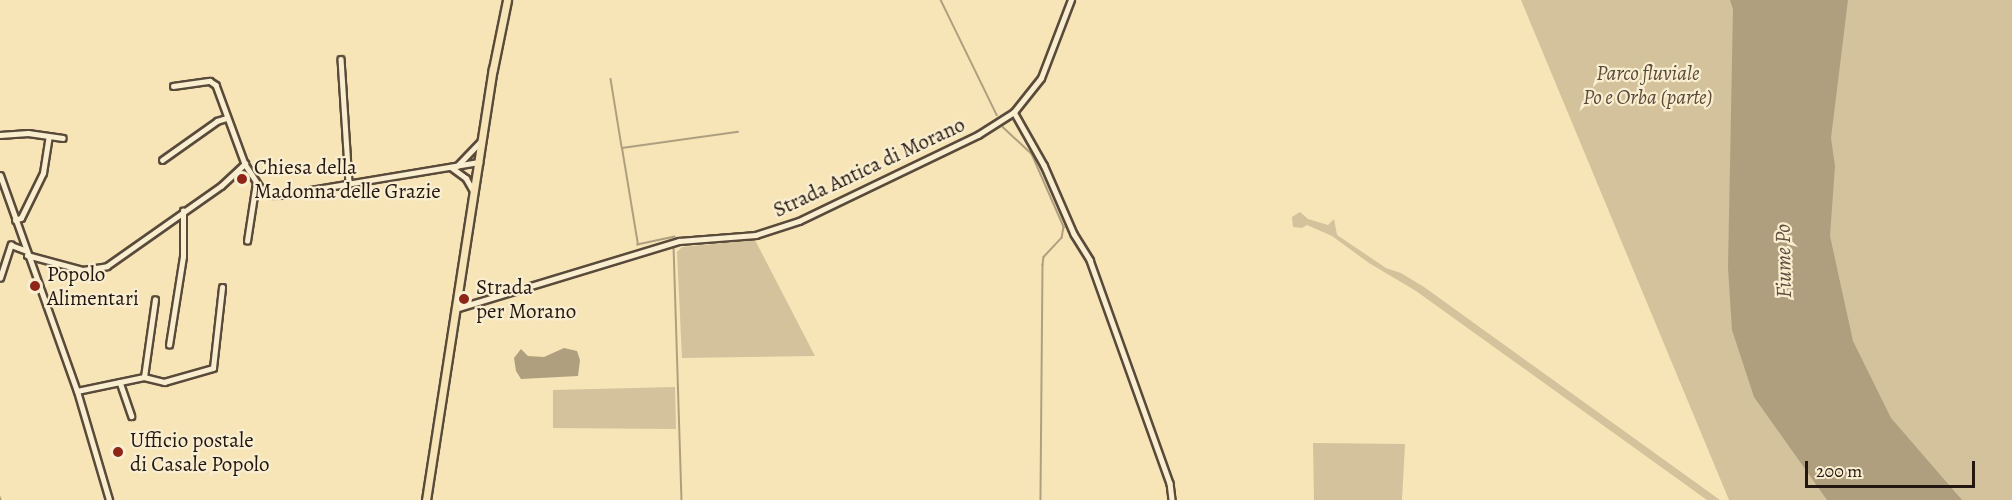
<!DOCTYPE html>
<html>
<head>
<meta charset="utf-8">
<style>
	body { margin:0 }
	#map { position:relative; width:2012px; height:500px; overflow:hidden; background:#f7e5b7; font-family:Alegreya,serif }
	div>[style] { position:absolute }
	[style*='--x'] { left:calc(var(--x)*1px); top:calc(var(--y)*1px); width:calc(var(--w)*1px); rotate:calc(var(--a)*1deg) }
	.green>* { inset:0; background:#d3c29b }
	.water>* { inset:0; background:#af9f7f }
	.stream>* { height:1.5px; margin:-0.75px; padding:0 0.75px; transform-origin:0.75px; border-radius:0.75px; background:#af9f7f }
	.roads { filter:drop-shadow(2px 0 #594a3a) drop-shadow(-2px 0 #594a3a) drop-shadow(0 2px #594a3a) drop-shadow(0 -2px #594a3a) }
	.minor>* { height:4.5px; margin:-2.25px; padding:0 2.25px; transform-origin:2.25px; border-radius:2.25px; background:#faeed0 }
	.tertiary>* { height:5px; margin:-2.5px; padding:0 2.5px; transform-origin:2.5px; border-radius:2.5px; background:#faeed0 }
	.primary>* { height:7px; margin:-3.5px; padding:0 3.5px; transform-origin:3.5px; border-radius:3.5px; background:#f7e5b7 }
	.dots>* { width:16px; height:16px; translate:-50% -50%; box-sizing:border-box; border:3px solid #faeed0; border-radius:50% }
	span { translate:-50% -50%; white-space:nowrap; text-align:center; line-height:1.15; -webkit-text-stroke:4.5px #faeed0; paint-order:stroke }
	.park-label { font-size:21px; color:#594a3a; font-style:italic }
	.poi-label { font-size:21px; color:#241711 }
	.left { translate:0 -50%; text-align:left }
	.street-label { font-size:21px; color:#241711 }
	.water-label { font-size:22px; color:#5c4d3d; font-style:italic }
	.scale { position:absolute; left:1805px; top:461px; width:170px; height:27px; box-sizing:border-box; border:3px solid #241711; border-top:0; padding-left:8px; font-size:18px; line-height:21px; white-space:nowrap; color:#241711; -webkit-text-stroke:4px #faeed0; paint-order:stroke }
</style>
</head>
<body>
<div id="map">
	<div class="green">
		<i style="clip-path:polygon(1521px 0,2012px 0,2012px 500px,1729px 500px)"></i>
		<i style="clip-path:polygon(1300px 212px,1308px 219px,1328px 225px,1334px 219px,1337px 235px,1386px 268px,1401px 273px,1424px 287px,1720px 500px,1707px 500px,1416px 291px,1369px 263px,1332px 236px,1307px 225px,1302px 228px,1293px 227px,1292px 217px)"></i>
		<i style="clip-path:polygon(755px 240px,815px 356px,682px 358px,677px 252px,682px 247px)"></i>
		<i style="clip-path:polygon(675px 387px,676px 429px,553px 428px,553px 390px)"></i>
		<i style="clip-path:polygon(1313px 443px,1405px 444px,1402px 500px,1314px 500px)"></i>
	</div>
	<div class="water">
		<i style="clip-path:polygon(1730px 0,1848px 0,1831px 138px,1835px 166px,1830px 236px,1853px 341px,1891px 418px,1962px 500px,1827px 500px,1754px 397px,1732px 330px,1728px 268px,1733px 9px)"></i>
		<i style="clip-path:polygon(564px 348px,577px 351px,580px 360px,578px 376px,521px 379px,516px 371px,514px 358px,521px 349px,528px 356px,544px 357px)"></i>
	</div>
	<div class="stream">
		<i style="--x:941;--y:0;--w:128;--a:64"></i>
		<i style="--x:611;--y:79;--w:69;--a:80.8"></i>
		<i style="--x:1003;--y:127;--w:40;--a:43"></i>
		<i style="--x:1032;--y:154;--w:80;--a:66.3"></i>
		<i style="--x:1064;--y:227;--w:11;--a:100"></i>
		<i style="--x:1062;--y:238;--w:26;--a:133"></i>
		<i style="--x:1044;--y:257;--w:8;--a:97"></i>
		<i style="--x:1043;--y:265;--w:235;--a:90.5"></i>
		<i style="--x:675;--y:237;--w:38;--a:168"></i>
		<i style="--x:638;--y:245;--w:98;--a:-99.4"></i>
		<i style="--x:622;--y:148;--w:117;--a:-7.9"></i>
		<i style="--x:674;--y:246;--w:254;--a:88.2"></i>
		<i style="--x:0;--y:497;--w:3;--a:72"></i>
	</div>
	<div class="roads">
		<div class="minor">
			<i style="--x:341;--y:59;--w:124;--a:86.3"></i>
			<i style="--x:173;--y:86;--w:37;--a:-8"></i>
			<i style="--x:210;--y:81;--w:7;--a:34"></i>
			<i style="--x:216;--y:85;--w:84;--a:69.8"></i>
			<i style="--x:1014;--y:112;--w:61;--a:60.5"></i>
			<i style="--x:1044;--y:165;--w:75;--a:66.5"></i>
			<i style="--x:1074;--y:234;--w:31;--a:58"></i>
			<i style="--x:1090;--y:260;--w:237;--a:70.3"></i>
			<i style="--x:1170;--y:483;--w:17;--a:83"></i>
			<i style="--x:0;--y:135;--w:28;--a:-4"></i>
			<i style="--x:28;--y:133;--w:35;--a:8"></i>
			<i style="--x:162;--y:160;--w:67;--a:-35.3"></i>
			<i style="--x:217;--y:121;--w:9;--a:-18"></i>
			<i style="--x:457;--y:166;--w:33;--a:-46"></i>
			<i style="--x:451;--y:167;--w:19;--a:36"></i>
			<i style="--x:466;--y:178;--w:14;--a:60"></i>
			<i style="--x:15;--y:220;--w:6;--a:-18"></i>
			<i style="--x:21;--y:218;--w:50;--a:-63.9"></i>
			<i style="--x:43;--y:173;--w:36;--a:-81"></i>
			<i style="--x:247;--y:241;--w:59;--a:-81.2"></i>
			<i style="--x:27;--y:255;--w:58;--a:15"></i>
			<i style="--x:83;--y:270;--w:24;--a:-9"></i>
			<i style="--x:107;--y:266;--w:139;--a:-35.1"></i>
			<i style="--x:221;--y:186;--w:33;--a:-43"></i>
			<i style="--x:245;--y:164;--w:30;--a:57"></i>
			<i style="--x:261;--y:189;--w:13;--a:27"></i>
			<i style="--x:273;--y:195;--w:7;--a:0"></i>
			<i style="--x:280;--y:195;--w:202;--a:-9.4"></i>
			<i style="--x:0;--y:278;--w:35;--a:-72"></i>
			<i style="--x:11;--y:245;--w:15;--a:20"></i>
			<i style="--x:455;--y:309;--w:234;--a:-16.9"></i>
			<i style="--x:679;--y:241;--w:77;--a:-4.5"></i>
			<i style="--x:756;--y:235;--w:45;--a:-18"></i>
			<i style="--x:799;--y:221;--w:199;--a:-25.7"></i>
			<i style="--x:978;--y:135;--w:43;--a:-32.6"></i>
			<i style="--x:1014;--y:112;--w:43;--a:-51.5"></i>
			<i style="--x:1041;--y:78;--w:84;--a:-69"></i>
			<i style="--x:169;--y:345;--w:89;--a:-81"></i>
			<i style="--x:183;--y:257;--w:46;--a:-90"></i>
			<i style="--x:144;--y:377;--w:21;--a:14"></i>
			<i style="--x:164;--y:382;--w:51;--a:-15.9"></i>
			<i style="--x:213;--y:368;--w:81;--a:-83.6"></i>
			<i style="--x:120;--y:382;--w:36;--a:71"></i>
			<i style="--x:77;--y:391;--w:68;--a:-11.8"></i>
			<i style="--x:144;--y:377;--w:78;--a:-81.9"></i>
		</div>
		<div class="tertiary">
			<i style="--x:0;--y:175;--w:229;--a:70.4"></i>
			<i style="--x:77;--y:391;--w:114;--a:73.6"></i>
		</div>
		<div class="primary">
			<i style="--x:426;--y:500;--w:436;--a:-81.2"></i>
			<i style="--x:493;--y:69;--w:70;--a:-78.5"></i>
		</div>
	</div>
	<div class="dots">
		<i style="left:242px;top:179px;background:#8f2418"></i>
		<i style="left:35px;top:286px;background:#8f2418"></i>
		<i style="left:464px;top:299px;background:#8f2418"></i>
		<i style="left:118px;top:452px;background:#8f2418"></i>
	</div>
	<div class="park-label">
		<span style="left:1648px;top:85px">Parco fluviale<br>Po e Orba (parte)</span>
	</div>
	<div class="poi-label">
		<span class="left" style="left:254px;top:179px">Chiesa della<br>Madonna delle Grazie</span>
		<span class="left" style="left:47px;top:286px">Popolo<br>Alimentari</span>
		<span class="left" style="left:476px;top:299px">Strada<br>per Morano</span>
		<span class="left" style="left:130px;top:452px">Ufficio postale<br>di Casale Popolo</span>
	</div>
	<div class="street-label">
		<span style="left:869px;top:167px;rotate:-25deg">Strada Antica di Morano</span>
	</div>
	<div class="water-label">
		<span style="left:1784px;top:261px;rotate:-91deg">Fiume Po</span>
	</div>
	<div class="scale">200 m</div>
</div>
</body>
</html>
